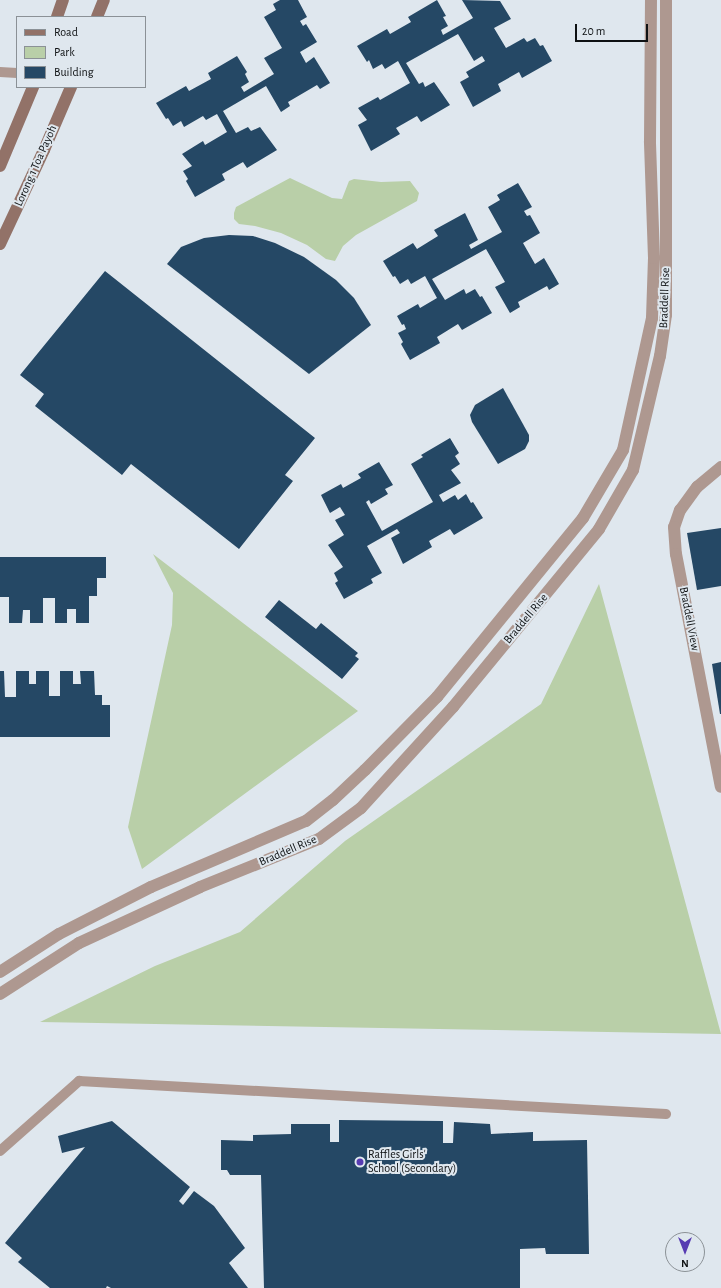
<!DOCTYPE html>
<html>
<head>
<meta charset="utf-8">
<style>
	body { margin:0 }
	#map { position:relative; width:721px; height:1288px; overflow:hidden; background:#dfe7ee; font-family:"Alegreya Sans",sans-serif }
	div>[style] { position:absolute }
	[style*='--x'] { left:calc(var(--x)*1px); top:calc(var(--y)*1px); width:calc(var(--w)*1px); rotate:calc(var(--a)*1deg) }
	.green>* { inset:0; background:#b9cfa8 }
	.building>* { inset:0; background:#254865 }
	.lane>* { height:10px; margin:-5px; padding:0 5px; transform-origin:5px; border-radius:5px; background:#ae9890 }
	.street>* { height:12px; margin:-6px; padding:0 6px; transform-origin:6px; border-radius:6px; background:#ae9890 }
	.secondary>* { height:12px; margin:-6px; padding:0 6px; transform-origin:6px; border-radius:6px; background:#927268 }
	.dots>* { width:11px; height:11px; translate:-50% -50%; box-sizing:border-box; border:2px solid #dfe7ee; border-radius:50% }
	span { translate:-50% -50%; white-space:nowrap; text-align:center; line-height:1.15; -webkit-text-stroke:4px #dfe7ee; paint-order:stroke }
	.street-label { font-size:12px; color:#0e1113 }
	.poi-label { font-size:12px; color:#0e1113 }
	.left { translate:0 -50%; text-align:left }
	.legend { position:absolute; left:16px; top:16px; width:130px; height:72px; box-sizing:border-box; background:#dfe7ee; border:1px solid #8b9196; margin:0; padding:5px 7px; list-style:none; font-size:12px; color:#0e1113 }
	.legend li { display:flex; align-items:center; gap:8px; height:20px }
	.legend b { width:20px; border:1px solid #8b9196 }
	.north { position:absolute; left:665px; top:1232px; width:40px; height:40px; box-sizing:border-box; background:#dfe7ee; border:1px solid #8b9196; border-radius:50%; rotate:180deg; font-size:11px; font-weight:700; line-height:16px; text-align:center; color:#0e1113 }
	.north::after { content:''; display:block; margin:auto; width:14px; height:18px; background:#573bb2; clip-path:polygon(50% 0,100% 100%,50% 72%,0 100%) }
	.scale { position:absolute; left:575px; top:24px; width:73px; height:18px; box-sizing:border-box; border:2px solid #0e1113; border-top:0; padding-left:5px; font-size:12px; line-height:14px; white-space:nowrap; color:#0e1113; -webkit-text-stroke:3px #dfe7ee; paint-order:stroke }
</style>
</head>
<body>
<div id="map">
	<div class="green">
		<i style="clip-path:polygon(290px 178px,332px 198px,342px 199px,349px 181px,354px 179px,381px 182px,410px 181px,419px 193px,417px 201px,356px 235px,343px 246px,335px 261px,326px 259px,307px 245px,281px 233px,255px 226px,239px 224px,234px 219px,234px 213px,236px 207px)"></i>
		<i style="clip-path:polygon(153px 554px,358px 711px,142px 869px,128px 827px,172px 625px,173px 593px)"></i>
		<i style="clip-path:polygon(599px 584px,721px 1034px,40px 1022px,155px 966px,240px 932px,345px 841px,541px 704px)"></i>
	</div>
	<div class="building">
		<i style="clip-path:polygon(280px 0,298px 0,307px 17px,300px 21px,303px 26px,306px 24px,317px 42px,300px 52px,306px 63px,314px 57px,330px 83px,320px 89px,317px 85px,288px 102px,290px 106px,281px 112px,266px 86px,223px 111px,236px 133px,248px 127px,251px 131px,260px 127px,277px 150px,247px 168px,243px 162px,222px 174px,225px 180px,195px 197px,186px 181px,188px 179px,183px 171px,192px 166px,182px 154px,203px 141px,205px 145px,227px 132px,217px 114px,206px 120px,203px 116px,184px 127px,181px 121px,173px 126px,168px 118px,166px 119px,156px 103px,186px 86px,189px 91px,211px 79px,208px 73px,237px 56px,247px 72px,245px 74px,249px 82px,241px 87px,244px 92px,274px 74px,264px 58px,282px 48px,264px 17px,276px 10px,273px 4px)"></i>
		<i style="clip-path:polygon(437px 0,446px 16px,443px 17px,448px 26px,441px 30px,443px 35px,473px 18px,462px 0,500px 1px,511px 19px,494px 28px,506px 48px,524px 38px,527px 42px,535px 38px,540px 46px,543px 45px,552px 61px,522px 78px,519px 72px,498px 84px,501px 91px,473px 107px,460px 82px,469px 77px,466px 72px,485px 61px,482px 56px,474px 61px,458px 34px,406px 63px,419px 84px,423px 82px,425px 87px,434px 82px,450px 105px,421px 122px,417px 116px,396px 128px,400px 134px,371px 151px,358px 125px,367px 120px,358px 108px,378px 97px,380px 100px,410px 83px,398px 61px,385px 69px,382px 64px,373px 69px,369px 60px,367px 62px,357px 46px,387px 29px,390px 34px,411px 22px,408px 17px)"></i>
		<i style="clip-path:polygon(518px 183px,532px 207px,524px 211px,527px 216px,530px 215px,540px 233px,523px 243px,535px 264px,544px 258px,559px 284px,549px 290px,547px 286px,518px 302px,520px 307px,510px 313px,495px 287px,505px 282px,486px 249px,432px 279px,445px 300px,464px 289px,466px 294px,475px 289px,480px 297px,482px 296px,492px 313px,462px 330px,458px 324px,437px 337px,440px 343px,410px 360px,401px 344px,403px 342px,398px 333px,406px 329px,404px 324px,402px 325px,397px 316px,418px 304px,420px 308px,437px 298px,425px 276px,411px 284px,408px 279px,400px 284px,395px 276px,393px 277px,383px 261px,413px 243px,417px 249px,438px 236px,434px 230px,465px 213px,478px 240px,469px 245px,471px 249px,502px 232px,488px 207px,500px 200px,497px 195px)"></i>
		<i style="clip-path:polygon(229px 235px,253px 236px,275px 243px,304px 257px,336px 280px,354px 298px,371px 325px,309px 374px,167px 264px,181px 247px,204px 238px)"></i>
		<i style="clip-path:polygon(105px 271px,315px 438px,285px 475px,293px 481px,239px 549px,131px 464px,122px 475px,35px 406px,44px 394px,20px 375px)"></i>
		<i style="clip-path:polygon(503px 388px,529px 435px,529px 441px,525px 449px,498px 464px,472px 422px,470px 415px,475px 405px)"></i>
		<i style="clip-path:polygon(450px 438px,459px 453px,455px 456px,460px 464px,451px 470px,461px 483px,439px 495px,443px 502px,455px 495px,458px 500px,466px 494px,471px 503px,473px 502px,483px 518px,454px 535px,450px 529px,429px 541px,432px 547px,403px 564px,391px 538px,400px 533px,397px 529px,367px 546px,382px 573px,371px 579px,373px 583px,344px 599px,335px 583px,338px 581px,334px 573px,343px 567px,328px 545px,344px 535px,335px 520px,345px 515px,340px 507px,330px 513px,321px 495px,341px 484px,343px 488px,361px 478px,358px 474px,379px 462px,393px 485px,385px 489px,388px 494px,371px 504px,369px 500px,366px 502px,382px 531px,433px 502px,411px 464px,423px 457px,421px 455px)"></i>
		<i style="clip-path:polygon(721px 528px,721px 586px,697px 590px,687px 533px)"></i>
		<i style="clip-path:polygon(0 557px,106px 557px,106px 578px,97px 578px,97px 596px,89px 596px,89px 623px,76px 623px,76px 609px,67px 609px,67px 623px,55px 623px,55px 598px,43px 598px,43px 623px,30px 623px,30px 610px,23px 610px,22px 623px,9px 623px,9px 597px,0 597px)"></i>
		<i style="clip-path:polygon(279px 600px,316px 629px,321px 623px,358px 653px,355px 656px,359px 659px,342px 679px,265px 617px)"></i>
		<i style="clip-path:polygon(721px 662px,721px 714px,720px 714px,712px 664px)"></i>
		<i style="clip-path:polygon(0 671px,4px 671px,5px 697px,16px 697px,16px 671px,29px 671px,29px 684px,36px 684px,36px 671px,49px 671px,49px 696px,60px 696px,60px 671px,73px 671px,73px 684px,81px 684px,80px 671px,94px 671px,95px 695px,102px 695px,102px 705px,110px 705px,110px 737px,0 737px)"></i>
		<i style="clip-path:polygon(339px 1120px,443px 1121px,443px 1143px,453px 1143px,454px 1122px,490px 1124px,491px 1134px,533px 1132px,533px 1141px,587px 1140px,589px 1254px,546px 1254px,545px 1248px,520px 1249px,520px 1288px,264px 1288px,261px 1175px,230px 1175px,227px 1170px,221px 1170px,221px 1140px,253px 1141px,253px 1135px,291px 1134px,291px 1124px,330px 1124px,330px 1142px,339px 1142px)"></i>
		<i style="clip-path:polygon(112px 1121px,190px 1187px,179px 1201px,183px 1205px,194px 1191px,214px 1206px,245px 1248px,229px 1263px,248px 1288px,111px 1288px,107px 1286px,106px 1288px,50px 1288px,18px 1262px,22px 1258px,5px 1243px,85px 1147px,62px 1153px,58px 1136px)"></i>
	</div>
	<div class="lane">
		<i style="--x:0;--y:72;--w:17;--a:3"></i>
		<i style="--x:0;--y:1151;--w:106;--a:-41.5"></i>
		<i style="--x:79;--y:1081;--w:588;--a:3.22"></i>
	</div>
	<div class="street">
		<i style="--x:721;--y:467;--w:31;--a:140"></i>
		<i style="--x:697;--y:487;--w:29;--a:126"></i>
		<i style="--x:680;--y:510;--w:18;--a:109"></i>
		<i style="--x:674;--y:527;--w:27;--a:86"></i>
		<i style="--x:676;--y:554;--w:237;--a:79.1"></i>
		<i style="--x:0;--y:972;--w:70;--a:-32.8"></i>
		<i style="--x:59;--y:934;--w:103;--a:-27.1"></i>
		<i style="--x:151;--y:887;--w:168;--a:-23.1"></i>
		<i style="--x:306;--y:821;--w:34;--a:-38"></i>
		<i style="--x:333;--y:800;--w:44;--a:-43.2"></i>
		<i style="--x:365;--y:770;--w:103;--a:-45.4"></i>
		<i style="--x:437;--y:697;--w:231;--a:-50.8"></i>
		<i style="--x:583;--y:518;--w:79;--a:-59.5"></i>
		<i style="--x:623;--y:450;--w:135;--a:-77.6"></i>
		<i style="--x:652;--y:318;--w:60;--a:-88.1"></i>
		<i style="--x:654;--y:258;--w:117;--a:-92"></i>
		<i style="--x:650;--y:141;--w:141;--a:-89.6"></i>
		<i style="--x:0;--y:994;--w:94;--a:-32.8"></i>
		<i style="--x:79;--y:943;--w:133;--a:-24.8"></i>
		<i style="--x:200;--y:887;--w:128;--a:-22"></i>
		<i style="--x:319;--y:839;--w:52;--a:-36.4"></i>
		<i style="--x:361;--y:808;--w:137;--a:-47.7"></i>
		<i style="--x:453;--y:707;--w:230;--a:-50.6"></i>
		<i style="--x:599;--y:529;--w:68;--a:-60"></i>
		<i style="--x:633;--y:470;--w:117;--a:-76.7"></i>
		<i style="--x:660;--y:356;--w:41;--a:-81.7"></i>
		<i style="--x:666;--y:315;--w:315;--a:-90"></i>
	</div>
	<div class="secondary">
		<i style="--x:57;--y:17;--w:18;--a:-71"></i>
		<i style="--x:97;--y:17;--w:18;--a:-68"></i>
		<i style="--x:0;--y:166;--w:86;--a:-67.3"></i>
		<i style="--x:0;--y:244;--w:104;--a:-64.9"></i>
		<i style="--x:44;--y:150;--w:69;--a:-66.8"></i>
	</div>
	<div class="dots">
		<i style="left:360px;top:1162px;background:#573bb2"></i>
	</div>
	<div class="street-label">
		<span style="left:36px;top:166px;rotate:-66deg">Lorong 1 Toa Payoh</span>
		<span style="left:665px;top:298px;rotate:-88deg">Braddell Rise</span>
		<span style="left:526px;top:619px;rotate:-50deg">Braddell Rise</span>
		<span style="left:689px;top:619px;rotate:79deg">Braddell View</span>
		<span style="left:288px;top:851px;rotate:-23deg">Braddell Rise</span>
	</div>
	<div class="poi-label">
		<span class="left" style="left:368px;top:1162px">Raffles Girls'<br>School (Secondary)</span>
	</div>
	<ul class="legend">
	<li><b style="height:5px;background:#927268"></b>Road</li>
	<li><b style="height:11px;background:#b9cfa8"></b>Park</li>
	<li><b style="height:11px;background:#254865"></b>Building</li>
	</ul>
	<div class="north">N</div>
	<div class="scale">20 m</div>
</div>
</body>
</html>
